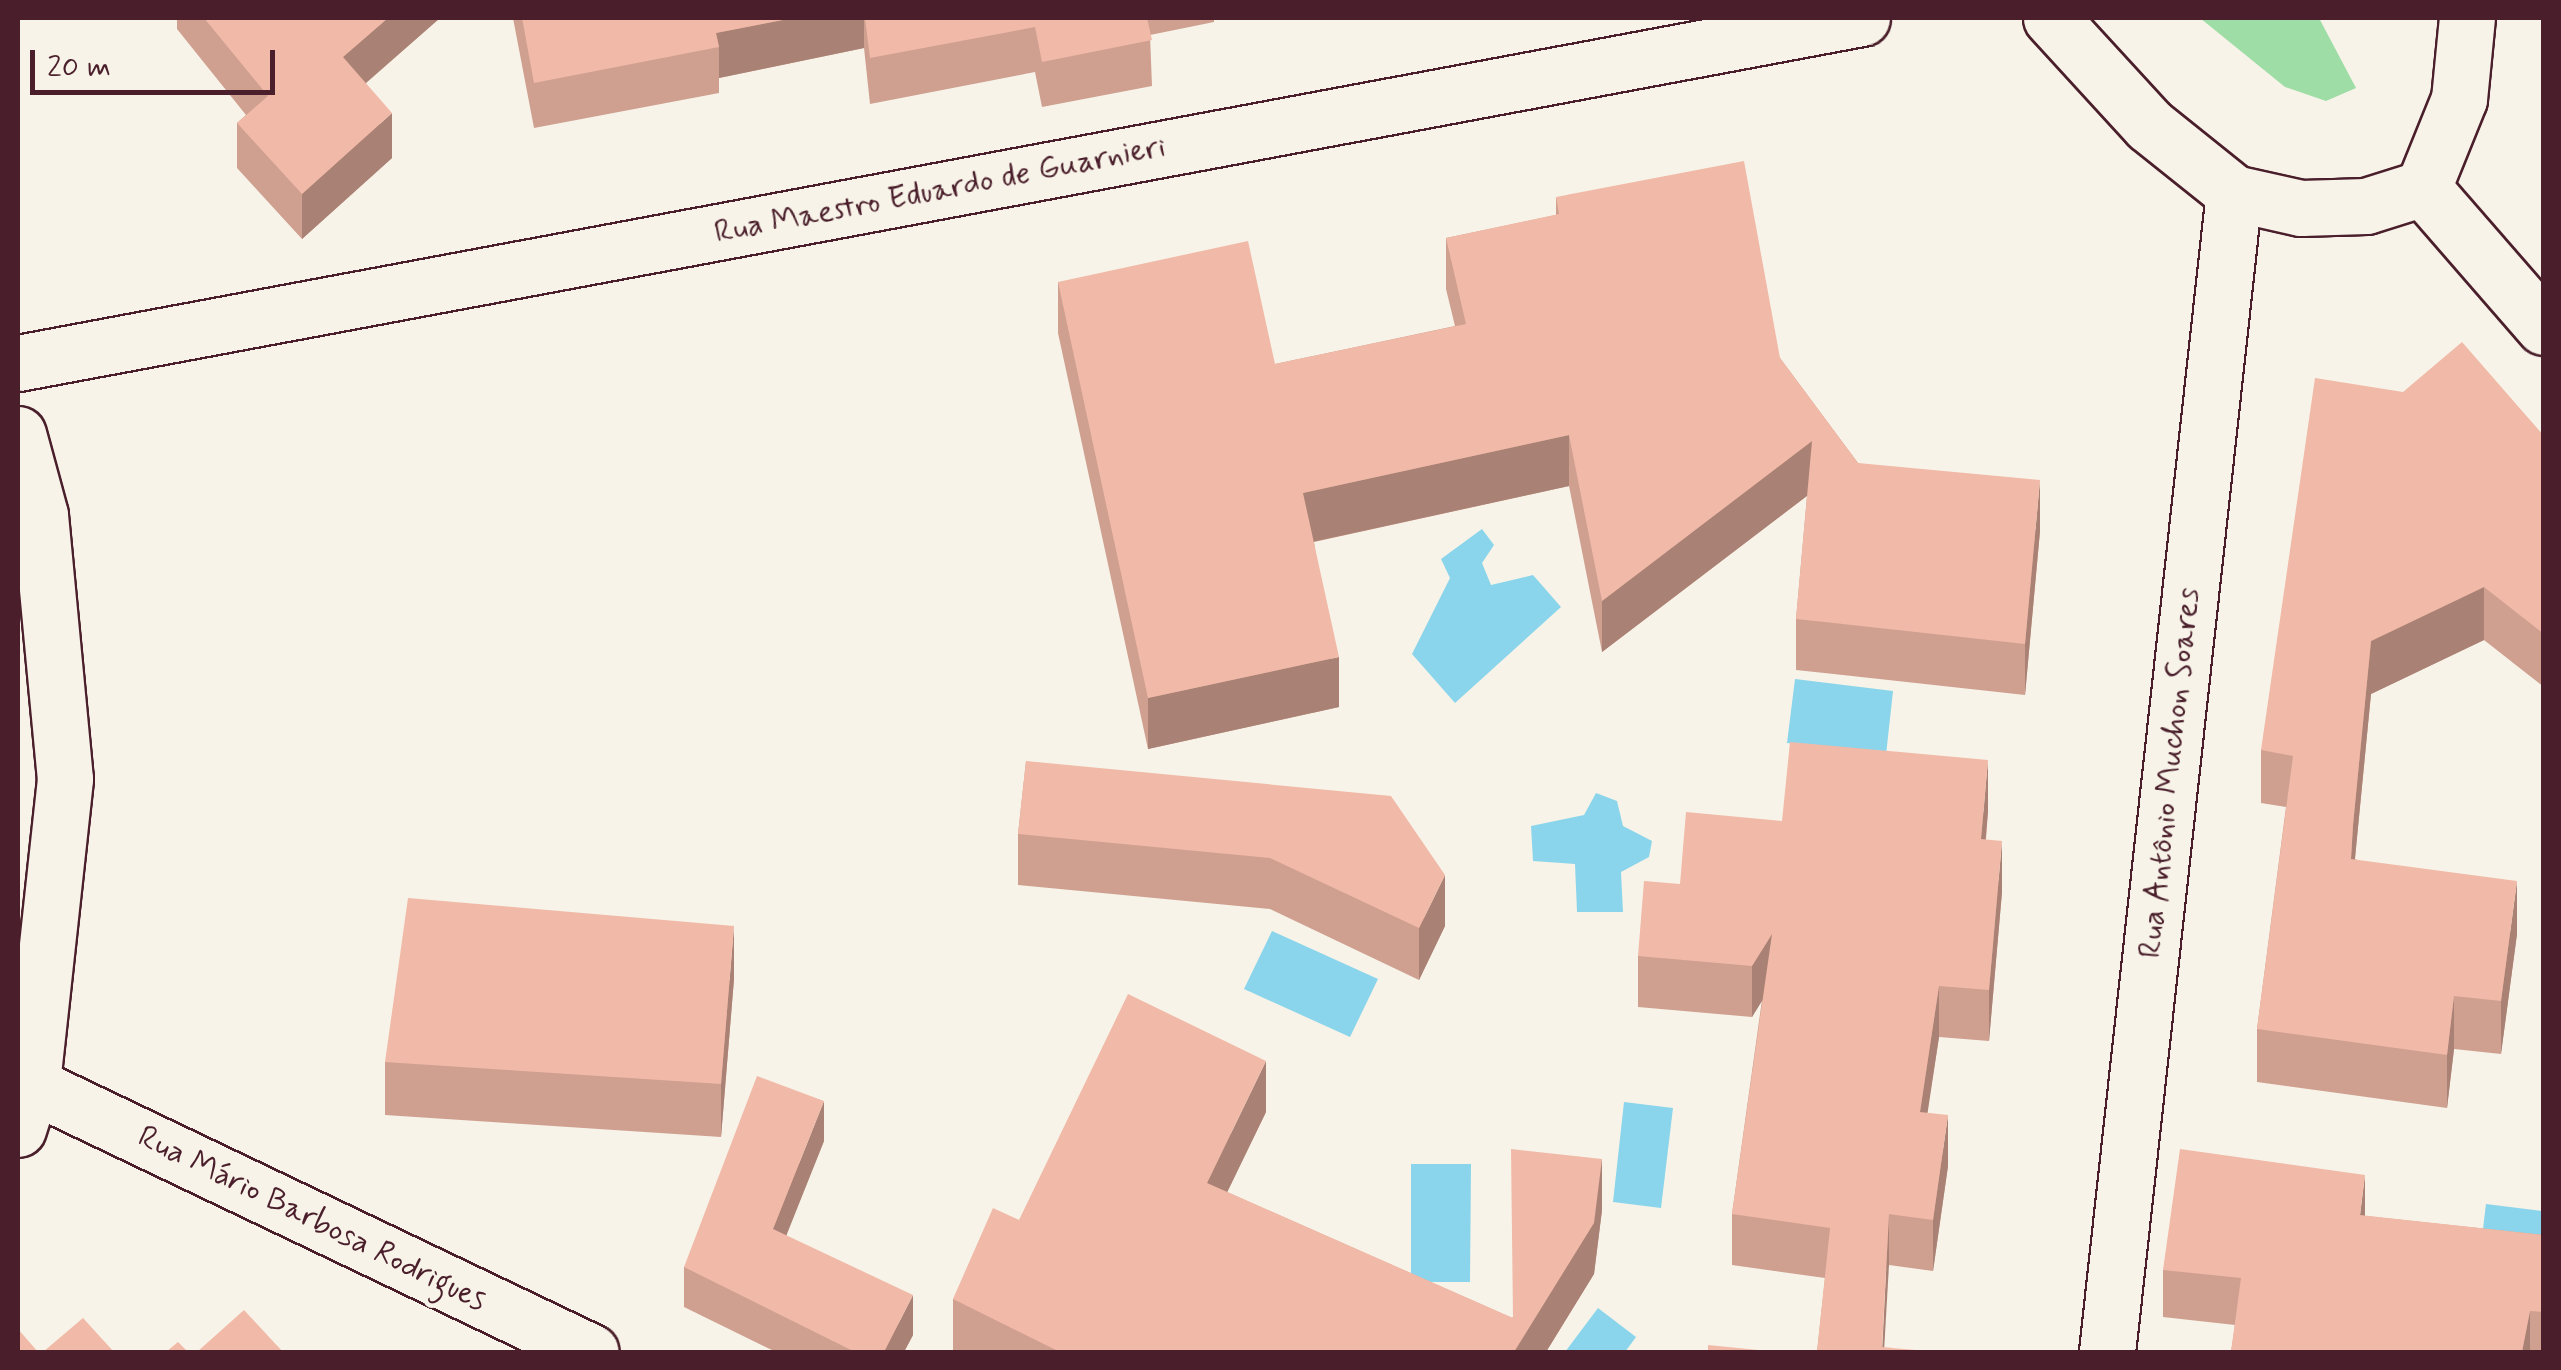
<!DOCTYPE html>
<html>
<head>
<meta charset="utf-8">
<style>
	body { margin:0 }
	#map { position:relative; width:2561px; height:1370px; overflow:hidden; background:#f7f3e8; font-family:Mynerve,sans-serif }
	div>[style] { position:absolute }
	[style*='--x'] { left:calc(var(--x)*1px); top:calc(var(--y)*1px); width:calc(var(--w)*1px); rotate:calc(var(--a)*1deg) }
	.green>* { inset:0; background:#9edda6 }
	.water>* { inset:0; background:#8ad5eb }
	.roads { filter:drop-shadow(2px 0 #4a1f2b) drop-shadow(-2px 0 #4a1f2b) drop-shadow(0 2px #4a1f2b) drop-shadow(0 -2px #4a1f2b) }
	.minor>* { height:55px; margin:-27.5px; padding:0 27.5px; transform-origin:27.5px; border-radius:27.5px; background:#f7f3e8 }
	.secondary>* { height:55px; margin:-27.5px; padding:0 27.5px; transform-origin:27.5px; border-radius:27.5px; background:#f7f3e8 }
	.wall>* { inset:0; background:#cf9f90 }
	.shaded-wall>* { inset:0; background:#a98275 }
	.building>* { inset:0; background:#f1b9a7 }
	span { translate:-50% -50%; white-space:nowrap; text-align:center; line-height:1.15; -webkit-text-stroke:9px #f7f3e8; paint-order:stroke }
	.street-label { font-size:32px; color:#4a1f2b }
	.frame { position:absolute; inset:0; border:20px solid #4a1f2b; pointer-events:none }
	.scale { position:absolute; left:30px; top:50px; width:245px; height:45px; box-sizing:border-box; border:5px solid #4a1f2b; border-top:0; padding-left:12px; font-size:30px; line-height:35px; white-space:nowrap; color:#4a1f2b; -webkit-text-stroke:8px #f7f3e8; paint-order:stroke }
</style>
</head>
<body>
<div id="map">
	<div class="green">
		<i style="clip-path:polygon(2200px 18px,2319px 18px,2356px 88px,2326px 101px,2285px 87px)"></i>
	</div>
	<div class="water">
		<i style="clip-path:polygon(1482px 529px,1494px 545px,1482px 563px,1491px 585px,1533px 575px,1561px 607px,1455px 703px,1412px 654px,1450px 578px,1441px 559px)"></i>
		<i style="clip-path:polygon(1795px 679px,1893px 691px,1886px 755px,1787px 743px)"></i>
		<i style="clip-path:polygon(1596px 793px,1617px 801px,1623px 826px,1652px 841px,1649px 857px,1621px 872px,1623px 912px,1577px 912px,1575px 864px,1533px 861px,1531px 826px,1584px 815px)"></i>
		<i style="clip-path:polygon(1272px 931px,1378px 979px,1350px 1037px,1244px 989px)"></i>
		<i style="clip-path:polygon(1624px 1102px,1673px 1108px,1661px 1208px,1613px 1202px)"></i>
		<i style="clip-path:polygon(1411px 1164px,1471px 1164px,1470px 1282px,1411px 1282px)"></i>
		<i style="clip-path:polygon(2486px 1204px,2543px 1211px,2543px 1262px,2480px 1254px)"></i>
		<i style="clip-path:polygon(1598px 1308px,1636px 1337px,1625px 1352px,1565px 1352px)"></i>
	</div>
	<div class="roads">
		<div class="minor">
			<i style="--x:2051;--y:18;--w:145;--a:47.5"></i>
			<i style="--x:2149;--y:125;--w:109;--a:38.7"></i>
			<i style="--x:2234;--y:193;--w:69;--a:12.6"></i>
			<i style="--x:2301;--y:208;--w:65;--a:-1.8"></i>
			<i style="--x:2366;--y:206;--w:60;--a:-17.5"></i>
			<i style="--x:2423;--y:188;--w:96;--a:-68"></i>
			<i style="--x:2459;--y:99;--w:81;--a:-84.4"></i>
			<i style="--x:2423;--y:188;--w:184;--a:49"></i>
			<i style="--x:18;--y:363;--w:1876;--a:-10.6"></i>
			<i style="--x:32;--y:1085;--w:619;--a:25.53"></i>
			<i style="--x:2107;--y:1352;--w:1166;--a:-83.75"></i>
		</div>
		<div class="secondary">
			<i style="--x:18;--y:434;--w:84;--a:74.8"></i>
			<i style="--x:40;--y:515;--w:265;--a:84.6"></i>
			<i style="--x:65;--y:779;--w:308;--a:96.2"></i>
			<i style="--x:32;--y:1085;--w:46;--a:107.7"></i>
		</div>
	</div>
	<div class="wall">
		<i style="clip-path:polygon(177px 18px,440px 18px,366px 83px,392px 158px,302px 239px,237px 168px,237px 123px,246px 115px,177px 29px)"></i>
		<i style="clip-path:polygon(513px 18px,1214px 18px,1214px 22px,1150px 35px,1152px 86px,1042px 107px,1035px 72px,870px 104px,864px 48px,719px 78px,719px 93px,534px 128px)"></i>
		<i style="clip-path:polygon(1556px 197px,1780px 358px,1858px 463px,2040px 531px,2025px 695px,1796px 670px,1796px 619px,1807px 496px,1602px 652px,1569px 486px,1314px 542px,1339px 707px,1148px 749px,1058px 333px,1058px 282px,1275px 364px,1455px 326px,1446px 289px,1446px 238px,1556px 215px)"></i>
		<i style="clip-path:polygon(2544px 436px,2544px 687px,2484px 640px,2371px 694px,2355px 859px,2517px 934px,2501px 1054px,2454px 1049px,2447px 1108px,2257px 1082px,2257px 1029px,2286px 807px,2261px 803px,2261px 750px)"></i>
		<i style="clip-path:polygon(2544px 747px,2544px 807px,2542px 805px)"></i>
		<i style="clip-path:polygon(1026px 761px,1445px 926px,1419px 980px,1270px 909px,1018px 885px,1018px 834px)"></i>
		<i style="clip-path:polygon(1988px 811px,1986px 840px,2002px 892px,1989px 1041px,1939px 1037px,1927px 1113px,1948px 1166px,1933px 1271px,1889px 1265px,1817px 1352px,1825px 1278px,1732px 1265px,1732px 1214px,1762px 1000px,1752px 1017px,1638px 1007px,1638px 956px,1680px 884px)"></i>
		<i style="clip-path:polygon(734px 979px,721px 1137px,385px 1115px,385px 1062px)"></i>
		<i style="clip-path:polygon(1266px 1112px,1227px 1192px,1512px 1318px,1602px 1210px,1594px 1274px,1546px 1352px,958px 1352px,953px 1350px,953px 1299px)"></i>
		<i style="clip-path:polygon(824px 1141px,786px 1235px,913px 1335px,904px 1352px,776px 1352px,684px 1307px,684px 1267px)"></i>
		<i style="clip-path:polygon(2365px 1216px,2544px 1235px,2544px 1352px,2231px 1352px,2235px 1325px,2163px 1317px,2163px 1270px)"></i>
	</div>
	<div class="shaded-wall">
		<i style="clip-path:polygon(388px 18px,440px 18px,343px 103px,343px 57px)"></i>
		<i style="clip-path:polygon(793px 18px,864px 18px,864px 48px,719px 78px,719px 47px,716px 33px)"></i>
		<i style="clip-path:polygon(392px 113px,392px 158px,302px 239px,302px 194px)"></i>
		<i style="clip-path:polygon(1569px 435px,1569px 486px,1303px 544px,1303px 493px)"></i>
		<i style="clip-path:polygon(1812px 441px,1812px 492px,1602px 652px,1602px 601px)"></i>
		<i style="clip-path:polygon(2040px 480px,2040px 531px,2025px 695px,2025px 644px)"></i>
		<i style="clip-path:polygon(2484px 587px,2484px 640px,2371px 694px,2353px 878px,2351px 859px,2353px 825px,2371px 641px)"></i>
		<i style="clip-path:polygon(1339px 657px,1339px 707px,1148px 749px,1148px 698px)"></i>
		<i style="clip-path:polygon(1988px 760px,1988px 811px,1981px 890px,1981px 839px)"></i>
		<i style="clip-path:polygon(2002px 841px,2002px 892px,1989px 1041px,1989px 990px)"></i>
		<i style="clip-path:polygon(1445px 875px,1445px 926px,1419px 980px,1419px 928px)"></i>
		<i style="clip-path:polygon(2517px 881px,2517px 934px,2501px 1054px,2501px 1001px)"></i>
		<i style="clip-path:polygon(734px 926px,734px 979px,721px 1137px,721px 1084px)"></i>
		<i style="clip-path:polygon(1772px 934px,1772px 985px,1752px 1017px,1752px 966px)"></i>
		<i style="clip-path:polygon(1939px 986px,1939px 1037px,1920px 1163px,1920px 1112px)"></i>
		<i style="clip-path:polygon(2454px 996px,2454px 1049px,2447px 1108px,2447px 1055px)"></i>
		<i style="clip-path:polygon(1266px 1061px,1266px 1112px,1207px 1234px,1207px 1183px)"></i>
		<i style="clip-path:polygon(824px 1101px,824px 1141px,773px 1269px,773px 1229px)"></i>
		<i style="clip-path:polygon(1948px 1115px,1948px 1166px,1933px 1271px,1933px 1220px)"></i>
		<i style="clip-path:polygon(1602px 1159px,1602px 1210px,1594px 1274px,1546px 1352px,1514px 1352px)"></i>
		<i style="clip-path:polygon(2365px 1175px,2365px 1223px,2360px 1215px)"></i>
		<i style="clip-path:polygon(1889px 1214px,1889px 1265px,1884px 1352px,1882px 1352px)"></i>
		<i style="clip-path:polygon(913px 1295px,913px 1335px,904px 1352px,884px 1352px)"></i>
		<i style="clip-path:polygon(2530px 1311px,2530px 1352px,2522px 1352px)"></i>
	</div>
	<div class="building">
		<i style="clip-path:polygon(204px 18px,388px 18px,343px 57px,392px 113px,302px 194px,237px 123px,268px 96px)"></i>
		<i style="clip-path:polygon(522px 18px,793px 18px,716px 33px,719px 47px,534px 83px)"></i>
		<i style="clip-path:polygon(865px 18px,1147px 18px,1152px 40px,1042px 62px,1035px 27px,870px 58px)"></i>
		<i style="clip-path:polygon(1744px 161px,1780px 358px,1858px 463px,2040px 480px,2025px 644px,1796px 619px,1812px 441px,1602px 601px,1569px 435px,1303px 493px,1339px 657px,1148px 698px,1058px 282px,1248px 241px,1275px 364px,1466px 324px,1446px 238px,1559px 214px,1556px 197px)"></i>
		<i style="clip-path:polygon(2462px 342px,2544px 436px,2544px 634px,2484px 587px,2371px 641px,2353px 825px,2351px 859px,2517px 881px,2501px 1001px,2454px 996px,2447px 1055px,2257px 1029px,2293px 756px,2261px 750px,2315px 378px,2403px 392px)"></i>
		<i style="clip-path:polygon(1790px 742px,1988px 760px,1981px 839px,2002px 841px,1989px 990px,1939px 986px,1920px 1112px,1948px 1115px,1933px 1220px,1889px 1214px,1882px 1347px,1916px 1350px,1915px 1352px,1817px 1352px,1830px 1228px,1732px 1214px,1772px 934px,1752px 966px,1638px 956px,1644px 881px,1680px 884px,1686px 812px,1782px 821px)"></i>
		<i style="clip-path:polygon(1026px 761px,1391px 796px,1445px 875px,1419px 928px,1270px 858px,1018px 834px)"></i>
		<i style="clip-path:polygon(408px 898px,734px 926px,721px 1084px,385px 1062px)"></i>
		<i style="clip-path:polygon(1128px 994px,1266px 1061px,1207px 1183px,1513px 1318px,1511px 1149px,1602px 1159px,1594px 1223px,1514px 1352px,1060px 1352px,953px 1299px,993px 1208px,1019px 1220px)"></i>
		<i style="clip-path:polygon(757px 1076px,824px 1101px,773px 1229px,913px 1295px,884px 1352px,855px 1352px,684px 1267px)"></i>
		<i style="clip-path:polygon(2180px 1149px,2365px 1175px,2360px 1215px,2544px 1235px,2544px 1312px,2530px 1311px,2522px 1352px,2231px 1352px,2241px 1278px,2163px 1270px)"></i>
		<i style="clip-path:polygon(244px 1310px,283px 1352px,197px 1352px)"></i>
		<i style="clip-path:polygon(83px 1318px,114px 1352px,43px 1352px)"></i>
		<i style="clip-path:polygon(18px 1329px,38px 1352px,18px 1352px)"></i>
		<i style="clip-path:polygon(178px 1342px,188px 1352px,166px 1352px)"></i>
		<i style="clip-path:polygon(1708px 1345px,1778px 1352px,1708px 1352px)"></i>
	</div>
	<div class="street-label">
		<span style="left:940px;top:190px;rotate:-11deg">Rua Maestro Eduardo de Guarnieri</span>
		<span style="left:2170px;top:773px;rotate:-84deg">Rua Antônio Muchon Soares</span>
		<span style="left:312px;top:1219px;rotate:26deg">Rua Mário Barbosa Rodrigues</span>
	</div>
	<div class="frame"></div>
	<div class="scale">20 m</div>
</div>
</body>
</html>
